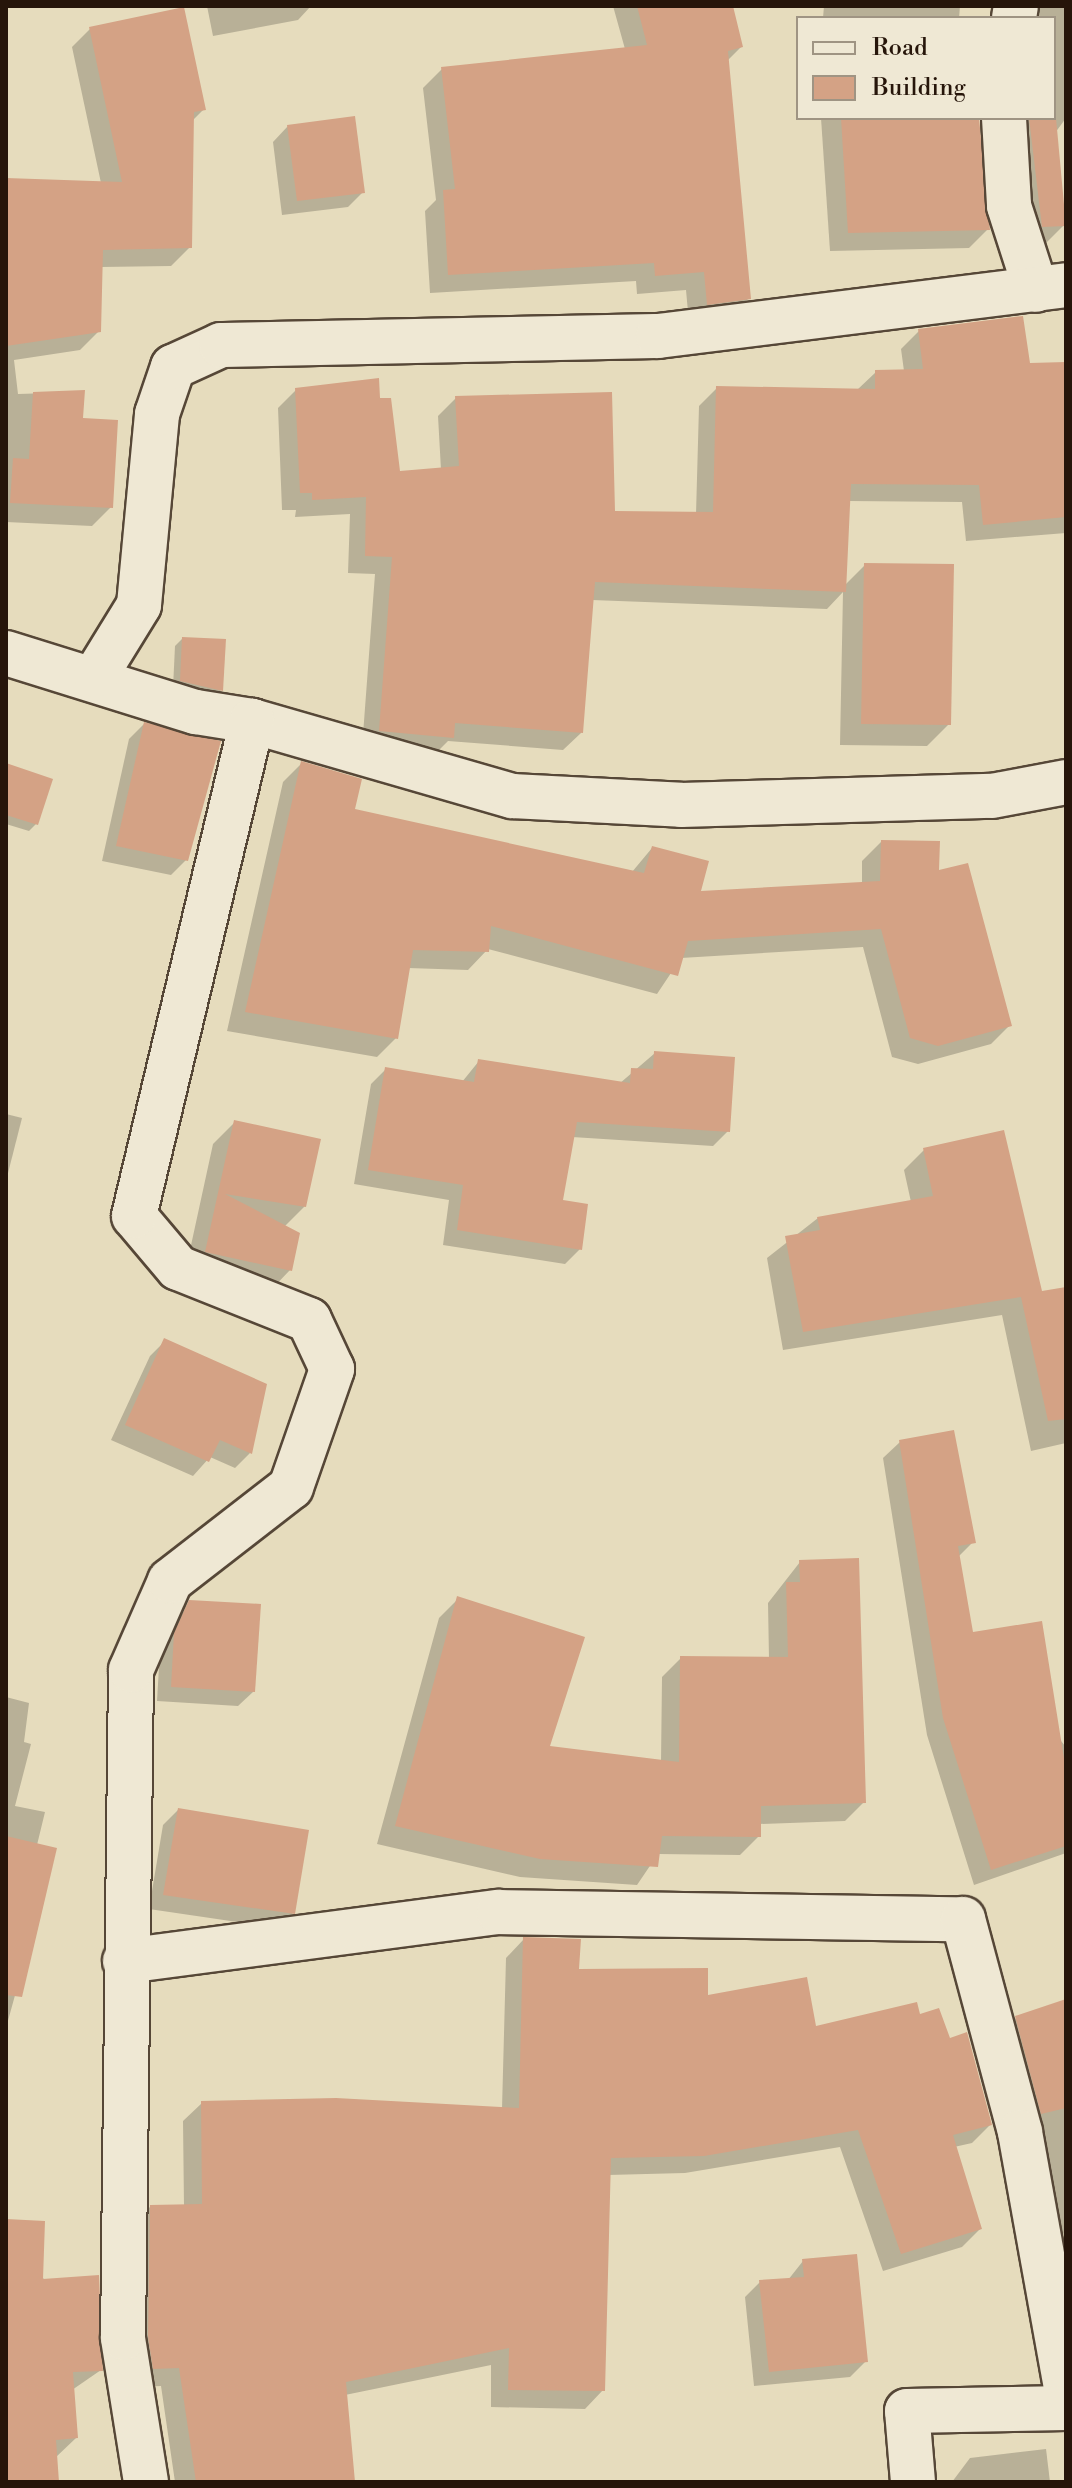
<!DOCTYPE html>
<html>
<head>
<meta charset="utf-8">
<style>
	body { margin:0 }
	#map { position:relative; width:1072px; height:2488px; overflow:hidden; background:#e6dcbd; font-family:"Libre Bodoni",serif }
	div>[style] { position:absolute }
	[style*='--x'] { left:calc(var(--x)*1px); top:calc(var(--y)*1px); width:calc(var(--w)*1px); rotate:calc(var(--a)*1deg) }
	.shadow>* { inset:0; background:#0003 }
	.building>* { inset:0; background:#d4a285 }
	.roads { filter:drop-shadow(2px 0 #564737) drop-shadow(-2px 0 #564737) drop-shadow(0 2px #564737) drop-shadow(0 -2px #564737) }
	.street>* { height:44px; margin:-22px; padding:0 22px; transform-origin:22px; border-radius:22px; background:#efe8d4 }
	span { translate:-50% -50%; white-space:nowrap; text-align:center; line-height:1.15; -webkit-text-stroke:6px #efe8d4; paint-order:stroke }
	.frame { position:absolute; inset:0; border:8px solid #26150a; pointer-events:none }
	.legend { position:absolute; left:796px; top:16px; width:260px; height:104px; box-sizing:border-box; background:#efe8d4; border:2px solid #9f9483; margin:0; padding:10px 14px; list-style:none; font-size:24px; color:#26150a }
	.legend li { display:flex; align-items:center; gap:16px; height:40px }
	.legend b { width:40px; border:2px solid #9f9483 }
</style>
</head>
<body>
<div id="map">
	<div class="shadow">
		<i style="clip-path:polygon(207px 6px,311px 6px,298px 20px,213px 36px)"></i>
		<i style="clip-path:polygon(613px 6px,730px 6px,741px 47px,727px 61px,749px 298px,730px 317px,689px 323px,686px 290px,637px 294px,636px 281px,430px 293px,425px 211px,436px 200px,423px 88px,442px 69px,625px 49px)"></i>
		<i style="clip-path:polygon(824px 6px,960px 6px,959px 18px,823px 18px)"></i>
		<i style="clip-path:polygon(1034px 6px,1066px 6px,1066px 118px,1055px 133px,1064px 225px,1045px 244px,1023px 245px,1000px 118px,1054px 118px,1054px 18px,1034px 18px)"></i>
		<i style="clip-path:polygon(90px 29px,204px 109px,192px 121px,190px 247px,171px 266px,101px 267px,99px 331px,80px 350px,14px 360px,18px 394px,83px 392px,81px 420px,111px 507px,92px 526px,6px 522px,6px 180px,101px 183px,72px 47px)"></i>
		<i style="clip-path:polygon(821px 118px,978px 118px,988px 229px,969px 248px,830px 251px)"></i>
		<i style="clip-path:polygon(288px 126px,363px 192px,348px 207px,282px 215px,273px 142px)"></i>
		<i style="clip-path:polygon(919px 331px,1028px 365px,1066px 364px,1066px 533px,966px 541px,962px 502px,848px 501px,845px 585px,865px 565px,949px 724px,927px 746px,840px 745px,843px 592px,827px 609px,592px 600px,581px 733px,563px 750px,448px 741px,434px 755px,362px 748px,375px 574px,348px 573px,350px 514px,295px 517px,296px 510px,282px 510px,278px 408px,296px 390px,378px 400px,398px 474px,441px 470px,438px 416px,456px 398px,613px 513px,696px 514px,699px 406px,717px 388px,857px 390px,876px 372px,904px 371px,901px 349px)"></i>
		<i style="clip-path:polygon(182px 639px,221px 690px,214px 697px,173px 688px,175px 646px)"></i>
		<i style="clip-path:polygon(144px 724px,186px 860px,171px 875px,102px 861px,129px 739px)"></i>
		<i style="clip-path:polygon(302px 763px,352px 811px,632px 872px,652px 848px,698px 894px,862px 884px,862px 861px,881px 842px,937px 873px,1010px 1025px,991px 1044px,918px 1064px,892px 1057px,863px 947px,681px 958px,657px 994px,488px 949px,468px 970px,408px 968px,396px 1038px,377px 1057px,227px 1031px,283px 782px)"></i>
		<i style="clip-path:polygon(6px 774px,36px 824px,29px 831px,6px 824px)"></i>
		<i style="clip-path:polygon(655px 1053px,728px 1131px,713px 1146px,572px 1137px,561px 1201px,580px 1249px,565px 1264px,443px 1245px,449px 1200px,354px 1184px,371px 1084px,386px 1069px,462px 1082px,479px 1061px,619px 1084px)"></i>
		<i style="clip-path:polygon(6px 1114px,22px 1118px,6px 1181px)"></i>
		<i style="clip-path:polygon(235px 1122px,305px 1206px,284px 1227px,290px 1270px,269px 1292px,185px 1273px,213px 1144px)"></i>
		<i style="clip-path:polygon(924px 1150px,1040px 1294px,1066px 1289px,1066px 1443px,1031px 1451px,1002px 1315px,783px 1350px,767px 1258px,818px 1218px,911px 1202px,904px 1170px)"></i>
		<i style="clip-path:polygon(165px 1341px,250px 1453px,235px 1468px,210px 1457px,193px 1476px,111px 1440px,150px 1356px)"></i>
		<i style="clip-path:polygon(900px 1442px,973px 1542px,958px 1557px,972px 1634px,1066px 1747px,1066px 1853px,974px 1885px,927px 1735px,883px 1458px)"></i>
		<i style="clip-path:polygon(800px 1562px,864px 1802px,845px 1821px,759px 1824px,759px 1836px,740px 1855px,658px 1854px,637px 1885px,520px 1877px,377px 1844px,439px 1618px,458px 1599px,547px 1748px,661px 1762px,662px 1677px,681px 1658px,769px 1659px,768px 1603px)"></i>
		<i style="clip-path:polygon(190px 1602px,254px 1691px,238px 1706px,157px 1701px,160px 1650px)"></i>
		<i style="clip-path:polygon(6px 1697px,29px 1703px,24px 1742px,31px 1744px,15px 1806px,45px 1812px,37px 1845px,55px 1850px,6px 2028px)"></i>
		<i style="clip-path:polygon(178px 1810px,293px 1913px,278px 1928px,149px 1909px,163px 1825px)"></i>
		<i style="clip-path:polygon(524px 1939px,577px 1971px,815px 2029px,919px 2017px,948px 2040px,990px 2125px,972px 2143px,954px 2147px,980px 2229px,962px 2247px,883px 2271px,840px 2147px,685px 2173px,608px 2175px,603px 2390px,585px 2409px,491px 2407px,491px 2365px,345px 2395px,353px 2482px,175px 2482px,161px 2386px,136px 2387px,132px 2226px,150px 2207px,184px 2207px,183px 2121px,202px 2103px,502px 2109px,506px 1958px)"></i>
		<i style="clip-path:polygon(1066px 2001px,1066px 2242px,998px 2035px,1016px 2018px)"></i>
		<i style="clip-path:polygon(6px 2219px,101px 2370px,72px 2390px,76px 2438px,55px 2458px,57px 2482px,6px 2482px)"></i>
		<i style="clip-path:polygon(803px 2261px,865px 2362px,850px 2377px,754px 2386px,745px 2297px,760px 2282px,788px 2280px)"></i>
		<i style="clip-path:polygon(1046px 2449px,1050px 2482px,952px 2482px,970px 2458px)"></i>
	</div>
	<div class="building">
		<i style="clip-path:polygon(637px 6px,733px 6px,743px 47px,728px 51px,751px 299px,707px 305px,704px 272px,655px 276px,654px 263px,448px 275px,443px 190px,455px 189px,441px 67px,647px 45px)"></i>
		<i style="clip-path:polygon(184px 7px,206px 110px,194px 112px,192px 248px,103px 250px,101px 332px,6px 346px,6px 178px,122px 182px,89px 27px)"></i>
		<i style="clip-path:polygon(355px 116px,365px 193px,297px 201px,287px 125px)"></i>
		<i style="clip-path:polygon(841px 118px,979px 118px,990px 230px,848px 233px)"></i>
		<i style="clip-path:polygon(1029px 118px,1056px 118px,1066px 226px,1042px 227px)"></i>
		<i style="clip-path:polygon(1023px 316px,1030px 363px,1066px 362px,1066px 517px,983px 525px,979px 485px,851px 484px,846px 592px,595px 582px,583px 733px,455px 723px,454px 738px,379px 731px,392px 557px,365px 556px,366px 497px,312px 500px,312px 493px,300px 493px,295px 388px,379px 378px,380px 398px,391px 398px,400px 471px,459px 466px,455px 396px,612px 392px,615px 511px,713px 512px,716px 386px,875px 389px,875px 370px,923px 369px,918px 329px)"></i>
		<i style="clip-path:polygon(85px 390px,83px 418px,118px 420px,113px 508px,10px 503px,13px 458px,29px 459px,33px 392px)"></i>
		<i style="clip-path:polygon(864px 563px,954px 564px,951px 725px,861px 724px)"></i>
		<i style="clip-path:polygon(182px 637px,226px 639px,223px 691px,180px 681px)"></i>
		<i style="clip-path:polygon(144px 722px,221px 741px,188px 861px,116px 846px)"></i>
		<i style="clip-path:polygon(301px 761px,362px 779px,355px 809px,644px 873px,652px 846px,709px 861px,701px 891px,880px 881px,881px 840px,940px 841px,939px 870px,968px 863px,1012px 1026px,938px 1046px,910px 1038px,881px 929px,688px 941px,678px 976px,491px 926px,489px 952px,413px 950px,398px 1039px,245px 1012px)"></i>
		<i style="clip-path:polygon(6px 763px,53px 779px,38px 825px,6px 815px)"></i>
		<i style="clip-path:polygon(654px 1051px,735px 1057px,730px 1132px,577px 1122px,563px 1200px,588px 1204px,582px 1250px,457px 1230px,463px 1185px,368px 1170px,385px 1067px,474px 1082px,478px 1059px,630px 1083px,631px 1068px,653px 1069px)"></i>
		<i style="clip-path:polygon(234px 1120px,321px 1139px,306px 1207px,225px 1194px,300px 1233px,292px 1271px,205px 1252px)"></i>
		<i style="clip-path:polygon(1004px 1130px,1042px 1291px,1066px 1287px,1066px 1419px,1048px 1421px,1021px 1297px,803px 1332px,785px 1236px,820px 1230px,817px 1217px,933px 1196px,923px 1148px)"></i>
		<i style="clip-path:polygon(164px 1338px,267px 1384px,252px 1454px,220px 1440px,209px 1462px,125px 1425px)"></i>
		<i style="clip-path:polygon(954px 1430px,976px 1543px,958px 1546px,973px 1632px,1042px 1621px,1066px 1771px,1066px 1846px,991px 1870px,943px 1718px,899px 1440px)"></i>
		<i style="clip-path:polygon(859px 1558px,866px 1803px,761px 1806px,761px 1837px,662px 1836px,658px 1867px,540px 1859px,395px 1826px,457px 1596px,585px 1637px,550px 1746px,679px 1762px,680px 1656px,788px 1657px,786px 1582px,800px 1582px,799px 1560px)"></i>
		<i style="clip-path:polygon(189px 1600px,261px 1604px,255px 1692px,171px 1687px,174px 1633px)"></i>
		<i style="clip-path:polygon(178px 1808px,309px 1830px,295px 1914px,163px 1895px)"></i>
		<i style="clip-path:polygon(6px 1836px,57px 1848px,22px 1997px,6px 1995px)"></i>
		<i style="clip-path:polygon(523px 1937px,581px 1939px,579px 1969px,708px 1968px,708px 1995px,807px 1977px,816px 2026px,917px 2002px,920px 2014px,939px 2008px,950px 2038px,967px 2032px,992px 2125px,953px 2135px,982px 2229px,901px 2254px,858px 2130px,704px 2156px,611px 2158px,605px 2391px,508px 2390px,509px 2348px,346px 2382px,355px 2482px,196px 2482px,179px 2368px,153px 2369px,148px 2336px,150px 2205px,202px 2204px,201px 2101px,336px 2098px,519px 2108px)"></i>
		<i style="clip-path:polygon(1066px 1999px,1066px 2108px,1041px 2114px,1015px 2016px)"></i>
		<i style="clip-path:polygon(6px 2219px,45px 2221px,43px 2279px,99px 2275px,103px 2371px,73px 2372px,78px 2438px,56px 2440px,59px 2482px,6px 2482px)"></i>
		<i style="clip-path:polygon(857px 2254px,868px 2362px,769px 2372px,759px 2280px,804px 2277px,802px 2259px)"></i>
	</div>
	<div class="roads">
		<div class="street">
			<i style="--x:1014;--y:18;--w:12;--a:-81"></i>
			<i style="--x:1004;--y:118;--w:88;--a:86.7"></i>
			<i style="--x:1009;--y:206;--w:88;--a:72.2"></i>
			<i style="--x:6;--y:653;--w:199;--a:17.3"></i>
			<i style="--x:196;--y:712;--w:57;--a:9.1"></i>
			<i style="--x:252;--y:721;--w:271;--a:16.1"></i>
			<i style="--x:512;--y:796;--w:169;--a:3"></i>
			<i style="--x:681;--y:805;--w:311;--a:-1.7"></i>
			<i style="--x:992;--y:796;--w:75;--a:-10.7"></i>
			<i style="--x:96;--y:675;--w:82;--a:-58.4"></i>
			<i style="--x:139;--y:605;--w:192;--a:-84.6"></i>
			<i style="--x:157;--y:414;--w:50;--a:-71.2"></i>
			<i style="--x:173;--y:367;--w:53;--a:-24.6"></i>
			<i style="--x:221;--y:345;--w:437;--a:-1.2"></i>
			<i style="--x:658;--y:336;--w:411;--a:-7.1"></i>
			<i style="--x:125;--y:1961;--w:377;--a:-7.5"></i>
			<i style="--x:499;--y:1912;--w:464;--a:0.9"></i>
			<i style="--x:963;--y:1919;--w:220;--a:75"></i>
			<i style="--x:1020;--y:2132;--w:259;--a:79.8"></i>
			<i style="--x:146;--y:2482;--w:146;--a:-99.1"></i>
			<i style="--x:123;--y:2338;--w:668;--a:-89.31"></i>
			<i style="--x:131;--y:1670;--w:97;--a:-66.3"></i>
			<i style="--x:170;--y:1581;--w:153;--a:-37.8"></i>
			<i style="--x:291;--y:1487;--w:125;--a:-70.8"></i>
			<i style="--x:332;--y:1369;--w:54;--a:-115.1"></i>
			<i style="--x:309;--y:1320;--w:141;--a:-158.3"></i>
			<i style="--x:178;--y:1268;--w:68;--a:-130.2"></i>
			<i style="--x:134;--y:1216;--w:509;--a:-76.59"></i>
			<i style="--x:913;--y:2482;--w:71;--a:-94.8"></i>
			<i style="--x:907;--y:2411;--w:159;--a:-1.1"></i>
		</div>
	</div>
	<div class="frame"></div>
	<ul class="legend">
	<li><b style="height:10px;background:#efe8d4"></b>Road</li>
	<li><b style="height:22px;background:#d4a285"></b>Building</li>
	</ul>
</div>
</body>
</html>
